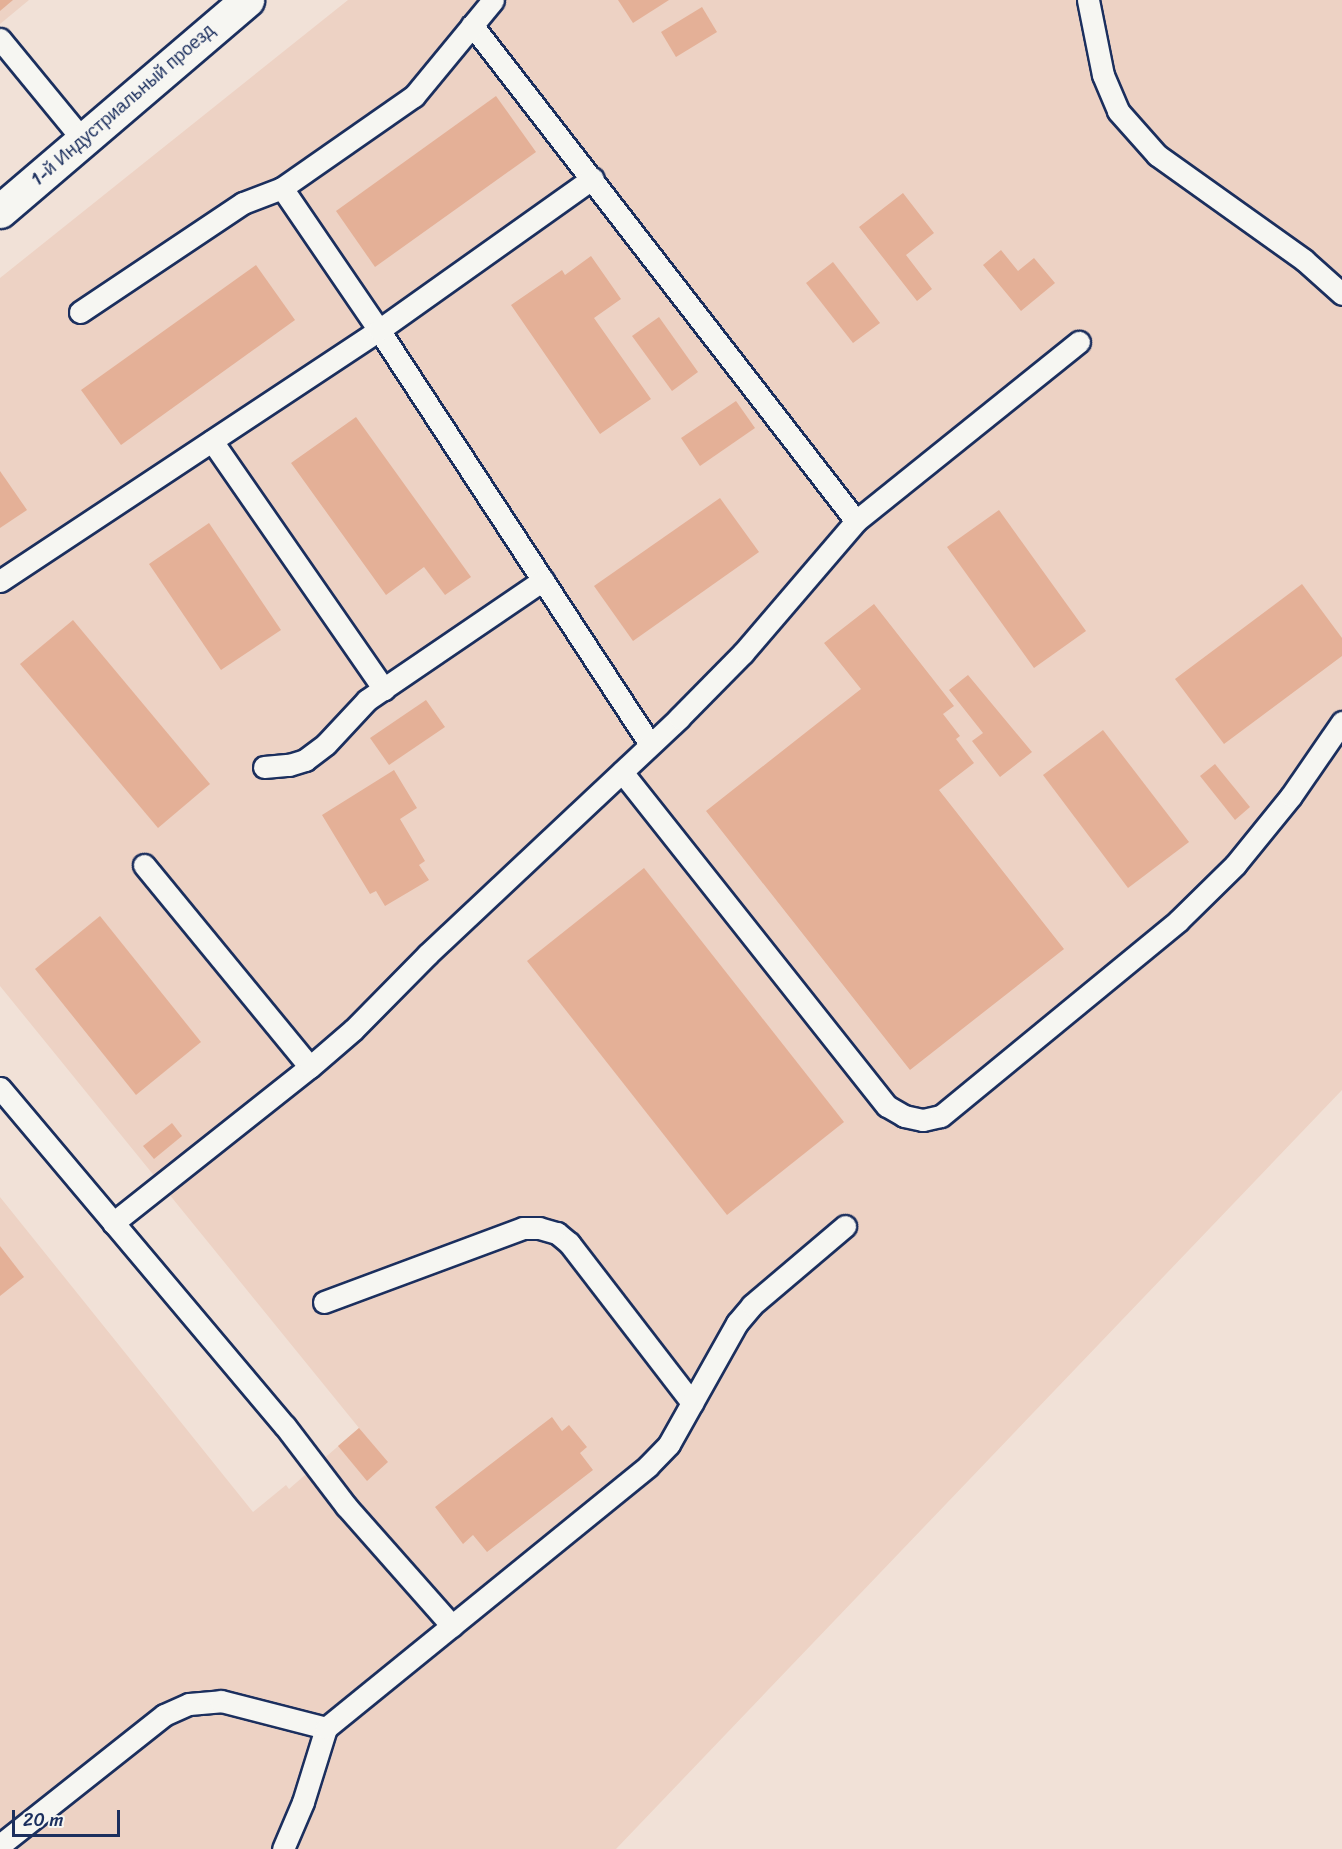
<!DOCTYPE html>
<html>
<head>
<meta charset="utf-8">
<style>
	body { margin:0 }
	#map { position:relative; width:1342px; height:1849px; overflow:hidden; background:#f1e1d7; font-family:Sriracha,sans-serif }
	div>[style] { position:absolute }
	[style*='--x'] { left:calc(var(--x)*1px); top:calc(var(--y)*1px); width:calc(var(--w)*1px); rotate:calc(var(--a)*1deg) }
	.built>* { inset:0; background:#edd2c4 }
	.building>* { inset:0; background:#e4b097 }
	.roads { filter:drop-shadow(2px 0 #1b2f5e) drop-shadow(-2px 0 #1b2f5e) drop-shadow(0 2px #1b2f5e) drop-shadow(0 -2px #1b2f5e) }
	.service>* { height:21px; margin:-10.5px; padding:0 10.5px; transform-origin:10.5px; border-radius:10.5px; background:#f6f6f2 }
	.minor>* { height:33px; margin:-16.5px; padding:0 16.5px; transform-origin:16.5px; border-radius:16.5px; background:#f6f6f2 }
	span { translate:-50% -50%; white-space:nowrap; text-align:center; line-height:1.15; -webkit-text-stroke:4.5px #f6f6f2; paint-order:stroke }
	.street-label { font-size:18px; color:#1b2f5e }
	.scale { position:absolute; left:12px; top:1810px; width:108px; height:27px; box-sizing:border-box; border:3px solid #1b2f5e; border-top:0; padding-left:8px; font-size:18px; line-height:21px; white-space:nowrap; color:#1b2f5e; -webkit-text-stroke:4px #f6f6f2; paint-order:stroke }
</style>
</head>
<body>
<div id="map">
	<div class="built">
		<i style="clip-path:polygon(0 0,29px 0,0 24px)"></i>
		<i style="clip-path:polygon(348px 0,1342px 0,1342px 1090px,616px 1849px,0 1849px,0 1197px,253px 1512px,286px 1485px,289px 1489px,359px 1428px,0 986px,0 278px)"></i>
	</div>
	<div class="building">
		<i style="clip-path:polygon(0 0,13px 0,0 11px)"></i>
		<i style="clip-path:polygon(618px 0,669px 0,633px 23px)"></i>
		<i style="clip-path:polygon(702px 7px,717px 32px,676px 57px,661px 32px)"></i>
		<i style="clip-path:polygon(496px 96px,536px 152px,375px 267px,336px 211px)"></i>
		<i style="clip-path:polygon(903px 193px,934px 233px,906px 255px,932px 289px,917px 301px,859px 227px)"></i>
		<i style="clip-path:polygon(1001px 250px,1018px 271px,1034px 258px,1055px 283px,1021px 311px,983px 265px)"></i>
		<i style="clip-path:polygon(591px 256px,621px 299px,594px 318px,651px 399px,600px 434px,511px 305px,562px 270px,565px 275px)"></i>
		<i style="clip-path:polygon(833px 262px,880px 323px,853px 343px,806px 283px)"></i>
		<i style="clip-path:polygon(256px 265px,295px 320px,121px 445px,81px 390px)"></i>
		<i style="clip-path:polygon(659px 317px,698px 372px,672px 391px,632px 336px)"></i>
		<i style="clip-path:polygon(736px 401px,755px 428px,700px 466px,681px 438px)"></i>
		<i style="clip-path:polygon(356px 417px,471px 577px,445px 595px,424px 567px,386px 595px,291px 463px)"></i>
		<i style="clip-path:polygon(0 471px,27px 510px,0 528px)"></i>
		<i style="clip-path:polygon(720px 498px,759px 552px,633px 641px,594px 586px)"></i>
		<i style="clip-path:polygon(999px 510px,1086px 631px,1034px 668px,947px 547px)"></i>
		<i style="clip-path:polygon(209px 523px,281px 630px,221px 670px,149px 564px)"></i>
		<i style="clip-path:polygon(1302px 584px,1342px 638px,1342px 656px,1224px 744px,1175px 679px)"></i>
		<i style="clip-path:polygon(874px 604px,954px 706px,943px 714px,960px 736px,956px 739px,974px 763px,939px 790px,1064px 949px,910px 1070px,706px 811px,861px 689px,824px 643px)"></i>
		<i style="clip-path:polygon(73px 620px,210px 784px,158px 828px,20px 664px)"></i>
		<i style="clip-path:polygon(968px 675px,1032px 752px,1000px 777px,972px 741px,983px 733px,949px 690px)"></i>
		<i style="clip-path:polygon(426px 700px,445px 727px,389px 765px,370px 738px)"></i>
		<i style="clip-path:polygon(1103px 730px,1189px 842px,1128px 888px,1043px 775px)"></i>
		<i style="clip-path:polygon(1215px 764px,1250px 807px,1235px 820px,1200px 776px)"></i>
		<i style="clip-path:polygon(394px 770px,417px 808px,400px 819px,425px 861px,419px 865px,429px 880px,385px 906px,376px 891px,370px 894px,322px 815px)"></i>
		<i style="clip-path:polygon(644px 868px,844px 1122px,727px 1215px,527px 961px)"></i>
		<i style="clip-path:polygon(100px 916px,201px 1042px,136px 1095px,35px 969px)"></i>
		<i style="clip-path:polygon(172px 1123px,182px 1136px,154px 1159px,143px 1146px)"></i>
		<i style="clip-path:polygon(0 1246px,24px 1277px,0 1296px)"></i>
		<i style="clip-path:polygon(552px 1417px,562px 1431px,569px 1425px,587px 1447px,580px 1453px,593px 1470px,487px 1552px,473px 1535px,463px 1544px,435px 1507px)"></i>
		<i style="clip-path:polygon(359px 1428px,388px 1462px,367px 1481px,338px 1446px)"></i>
	</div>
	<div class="roads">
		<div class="service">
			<i style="--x:1088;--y:0;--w:76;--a:78.7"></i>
			<i style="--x:1103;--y:75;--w:39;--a:67"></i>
			<i style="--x:1118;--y:111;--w:59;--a:48.4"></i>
			<i style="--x:1157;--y:155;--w:181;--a:35.5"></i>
			<i style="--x:1304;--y:260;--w:51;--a:41.8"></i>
			<i style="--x:472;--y:25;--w:627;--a:52.25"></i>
			<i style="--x:0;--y:39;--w:131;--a:50.6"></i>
			<i style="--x:282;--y:188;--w:161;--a:-34.9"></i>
			<i style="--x:414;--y:96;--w:124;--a:-50.5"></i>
			<i style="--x:80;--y:312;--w:196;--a:-33.8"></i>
			<i style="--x:243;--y:203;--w:42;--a:-21"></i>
			<i style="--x:282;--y:188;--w:172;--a:55.7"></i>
			<i style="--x:379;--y:330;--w:495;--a:56.8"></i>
			<i style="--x:212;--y:441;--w:302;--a:55.3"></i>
			<i style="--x:0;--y:581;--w:455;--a:-33.5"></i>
			<i style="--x:379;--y:330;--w:262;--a:-35.4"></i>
			<i style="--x:264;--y:767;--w:25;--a:-5"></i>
			<i style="--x:289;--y:765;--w:17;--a:-17"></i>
			<i style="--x:305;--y:760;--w:26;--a:-37"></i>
			<i style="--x:326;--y:744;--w:60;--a:-47"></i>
			<i style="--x:367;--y:700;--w:213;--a:-34.3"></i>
			<i style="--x:622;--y:772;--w:426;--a:51.6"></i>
			<i style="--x:887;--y:1106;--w:20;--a:30"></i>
			<i style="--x:904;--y:1116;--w:19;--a:12"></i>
			<i style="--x:923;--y:1120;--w:18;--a:-13"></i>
			<i style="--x:941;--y:1116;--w:307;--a:-39.4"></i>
			<i style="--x:1178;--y:921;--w:80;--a:-44.5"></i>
			<i style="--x:1235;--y:865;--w:89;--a:-50.9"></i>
			<i style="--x:1291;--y:796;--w:90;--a:-55.4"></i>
			<i style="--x:144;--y:865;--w:261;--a:50.6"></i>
			<i style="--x:0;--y:1088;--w:442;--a:49.9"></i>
			<i style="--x:285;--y:1426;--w:101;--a:52.7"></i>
			<i style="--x:346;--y:1506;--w:160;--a:48.5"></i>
			<i style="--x:113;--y:1223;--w:251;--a:-38.4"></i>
			<i style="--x:310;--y:1067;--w:57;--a:-40.7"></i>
			<i style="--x:353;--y:1030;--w:107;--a:-45.4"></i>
			<i style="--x:428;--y:954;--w:345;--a:-43.2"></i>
			<i style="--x:679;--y:718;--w:91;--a:-45.4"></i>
			<i style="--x:743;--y:653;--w:174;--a:-49.4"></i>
			<i style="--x:856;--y:521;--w:286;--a:-38.8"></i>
			<i style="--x:324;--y:1302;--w:212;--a:-20.4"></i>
			<i style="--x:523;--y:1228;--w:16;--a:0"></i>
			<i style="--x:539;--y:1228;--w:19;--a:16"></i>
			<i style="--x:557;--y:1233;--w:16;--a:40"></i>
			<i style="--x:569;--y:1243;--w:202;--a:52.4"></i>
			<i style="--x:0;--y:1845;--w:209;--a:-38.4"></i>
			<i style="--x:164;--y:1715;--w:27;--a:-24"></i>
			<i style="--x:189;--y:1704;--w:32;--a:-5"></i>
			<i style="--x:221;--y:1701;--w:108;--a:14.4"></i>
			<i style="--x:283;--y:1849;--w:51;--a:-66.9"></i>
			<i style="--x:303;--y:1802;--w:77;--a:-72.7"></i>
			<i style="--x:326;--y:1728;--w:415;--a:-39.1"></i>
			<i style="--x:648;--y:1466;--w:30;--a:-46"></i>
			<i style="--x:669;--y:1444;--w:139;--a:-60.7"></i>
			<i style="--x:737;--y:1323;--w:23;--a:-50"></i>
			<i style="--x:752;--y:1305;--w:122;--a:-40.3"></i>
		</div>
		<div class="minor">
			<i style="--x:0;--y:211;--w:325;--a:-40.5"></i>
		</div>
	</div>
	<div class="street-label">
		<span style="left:123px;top:105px;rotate:-41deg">1-й Индустриальный проезд</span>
	</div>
	<div class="scale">20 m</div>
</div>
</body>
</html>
